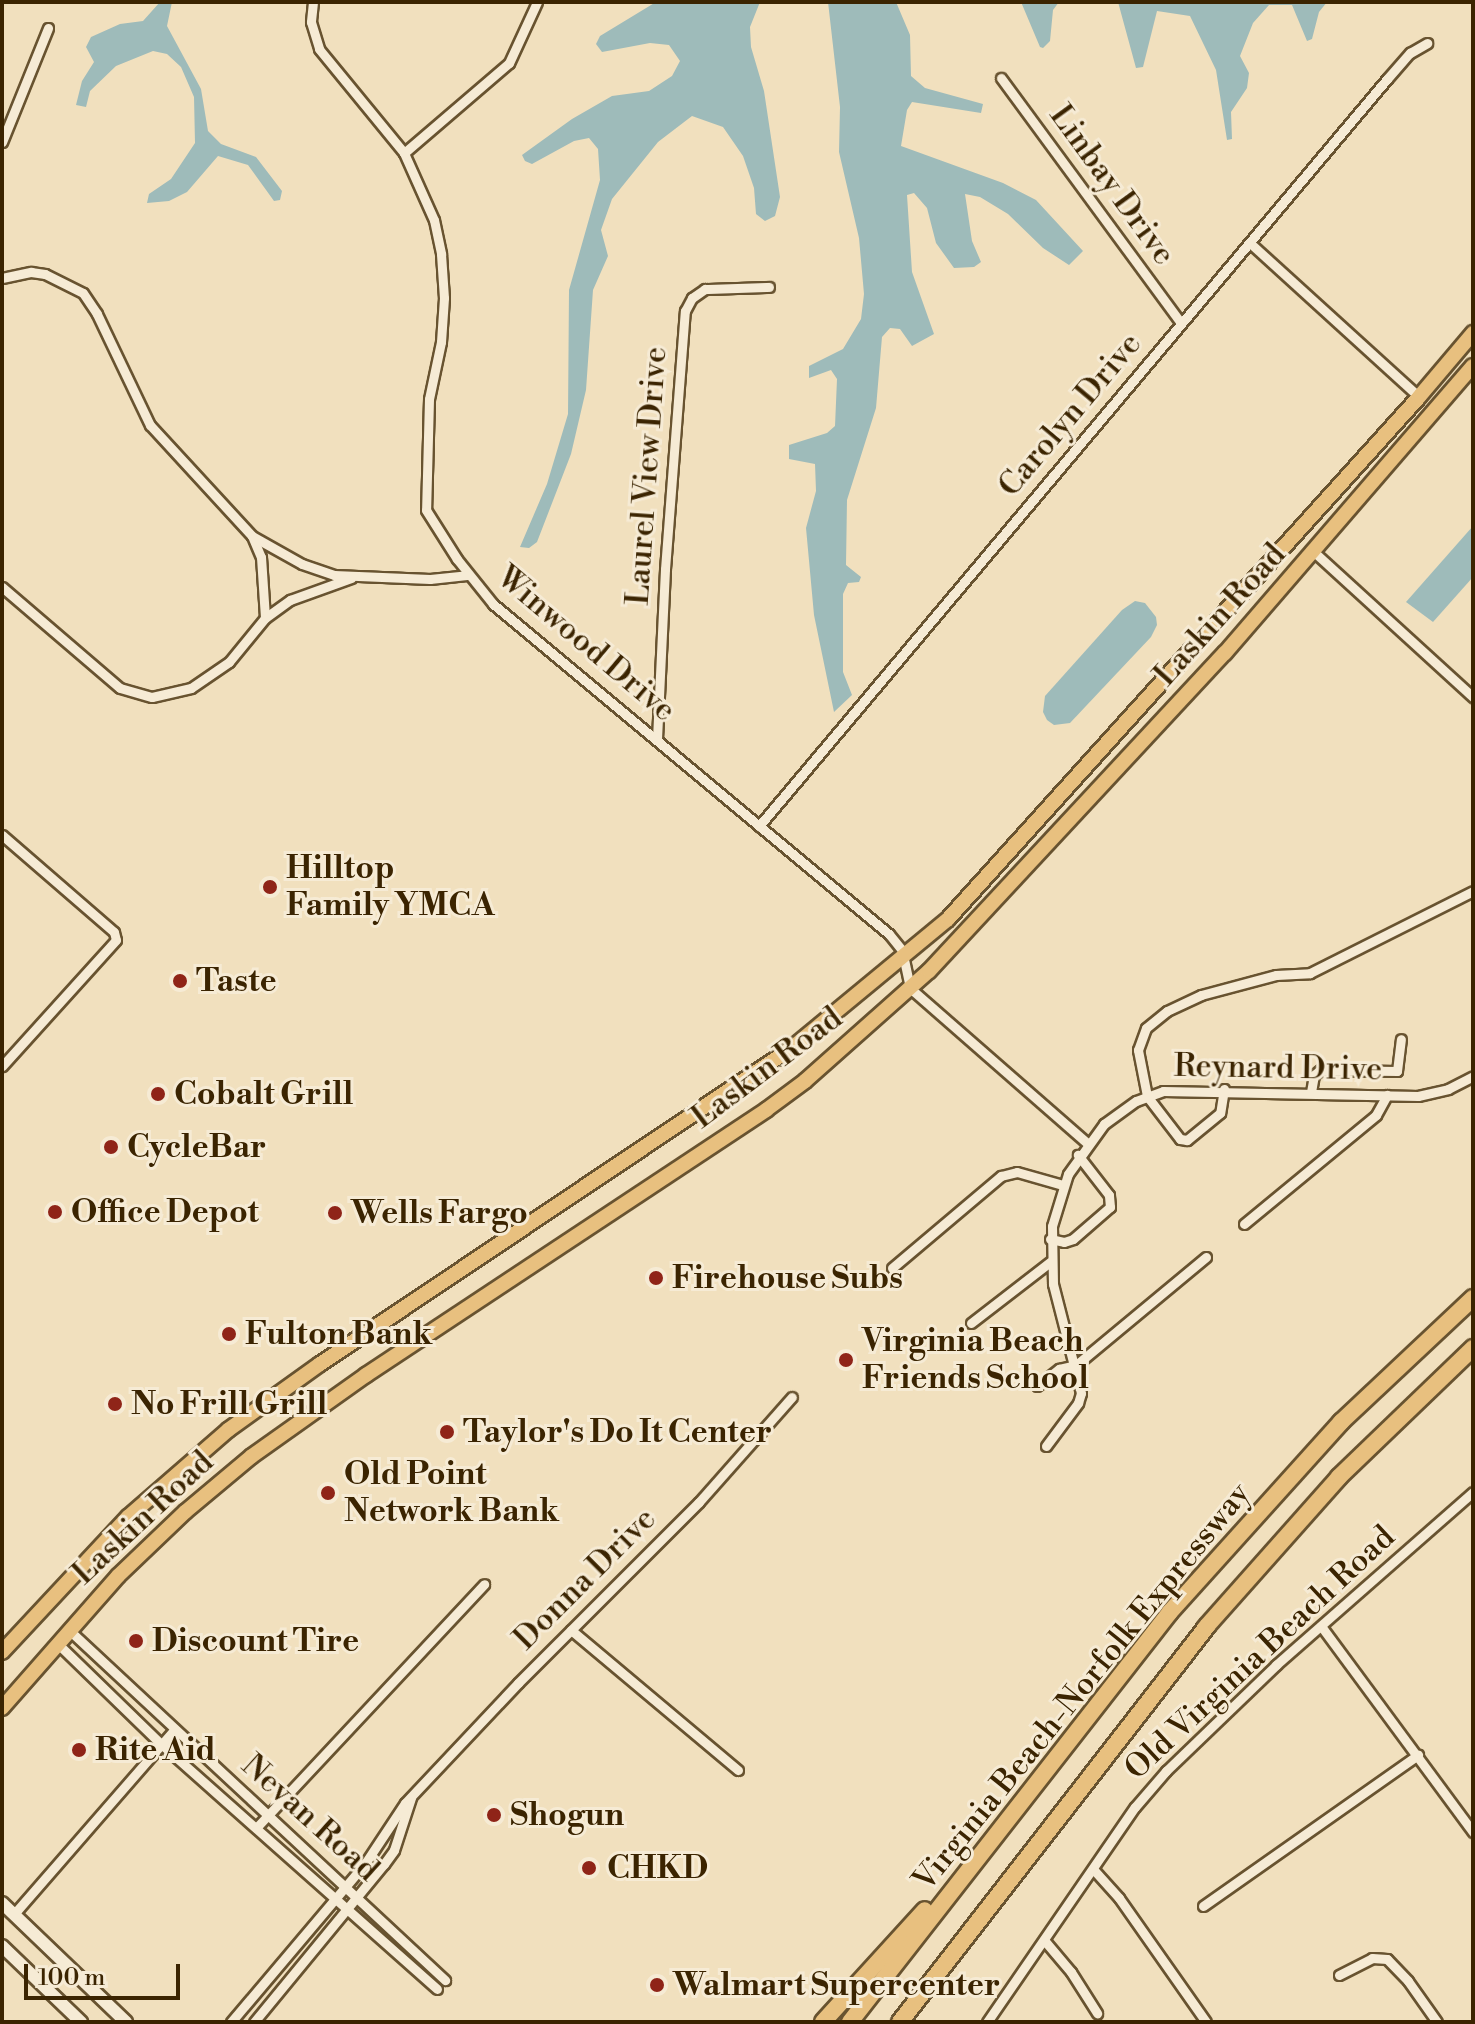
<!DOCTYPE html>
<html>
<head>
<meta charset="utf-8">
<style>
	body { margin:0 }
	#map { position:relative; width:1475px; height:2024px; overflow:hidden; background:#f1e0be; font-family:"Libre Bodoni",serif }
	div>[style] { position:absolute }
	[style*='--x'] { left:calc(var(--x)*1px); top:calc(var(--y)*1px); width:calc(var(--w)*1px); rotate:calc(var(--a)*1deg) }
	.water>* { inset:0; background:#9ebbba }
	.roads { filter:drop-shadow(2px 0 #685330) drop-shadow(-2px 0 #685330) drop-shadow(0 2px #685330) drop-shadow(0 -2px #685330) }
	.street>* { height:9px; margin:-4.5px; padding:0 4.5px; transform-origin:4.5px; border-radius:4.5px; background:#f6ebd5 }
	.secondary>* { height:12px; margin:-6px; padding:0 6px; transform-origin:6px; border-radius:6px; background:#f6ebd5 }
	.primary>* { height:14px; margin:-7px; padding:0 7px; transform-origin:7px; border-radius:7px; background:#e8c07f }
	.highway>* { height:16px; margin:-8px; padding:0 8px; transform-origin:8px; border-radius:8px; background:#e8c07f }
	.dots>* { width:22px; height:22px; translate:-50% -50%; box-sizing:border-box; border:4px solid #f6ebd5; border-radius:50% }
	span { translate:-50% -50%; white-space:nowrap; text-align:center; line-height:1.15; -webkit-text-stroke:6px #f6ebd5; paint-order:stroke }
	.street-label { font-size:32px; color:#3b2401 }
	.poi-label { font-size:32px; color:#3b2401; font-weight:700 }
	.left { translate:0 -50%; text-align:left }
	.frame { position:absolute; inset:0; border:4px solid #3b2401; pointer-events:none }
	.scale { position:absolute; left:24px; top:1964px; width:156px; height:36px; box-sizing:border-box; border:4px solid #3b2401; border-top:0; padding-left:10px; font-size:24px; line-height:28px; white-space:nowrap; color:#3b2401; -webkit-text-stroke:6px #f6ebd5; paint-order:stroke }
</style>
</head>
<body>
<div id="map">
	<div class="water">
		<i style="clip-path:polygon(160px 2px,172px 2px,167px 26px,201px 89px,208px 131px,221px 144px,256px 157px,282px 191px,280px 200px,274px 201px,248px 165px,218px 156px,187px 192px,169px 201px,147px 203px,149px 194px,171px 179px,195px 143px,194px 97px,181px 67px,167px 54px,153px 51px,116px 66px,90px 91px,86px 107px,76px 105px,82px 81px,94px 62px,86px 47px,91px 37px,120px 24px,143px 21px)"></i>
		<i style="clip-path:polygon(656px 2px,760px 2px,750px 27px,751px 47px,764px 91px,780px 197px,775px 216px,765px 221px,756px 214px,754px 188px,743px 156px,723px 127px,692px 116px,658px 142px,612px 199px,601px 230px,608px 256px,593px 290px,586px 390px,571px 454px,537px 542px,529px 548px,520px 547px,547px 484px,568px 414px,569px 290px,600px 180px,598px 149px,589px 138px,574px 141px,532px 164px,525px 161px,522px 155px,572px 119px,612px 96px,649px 91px,672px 76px,680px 61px,669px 45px,650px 43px,602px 52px,596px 44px,600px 36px)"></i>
		<i style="clip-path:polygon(828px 2px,896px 2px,910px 35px,911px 76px,925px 88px,983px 104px,981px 113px,912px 102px,907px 110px,901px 146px,1003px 183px,1036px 200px,1083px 251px,1069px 265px,1043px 248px,1008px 214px,980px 197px,965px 194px,972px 241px,981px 262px,974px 267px,954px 268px,936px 243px,927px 208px,914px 193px,907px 195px,912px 272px,934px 334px,912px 346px,900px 329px,890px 328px,882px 337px,876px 408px,847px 500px,846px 565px,861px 577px,859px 582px,848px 583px,843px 594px,843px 672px,852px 695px,834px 712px,814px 615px,806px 528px,816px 491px,815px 464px,789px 459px,789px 445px,827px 433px,835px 426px,837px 379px,831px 370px,809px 378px,809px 366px,843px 349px,861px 319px,864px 294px,859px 238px,839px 152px,840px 107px)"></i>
		<i style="clip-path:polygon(1021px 2px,1059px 2px,1053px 10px,1050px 41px,1043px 48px,1040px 47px)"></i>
		<i style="clip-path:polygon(1118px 2px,1327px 2px,1319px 12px,1312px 39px,1307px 41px,1292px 5px,1269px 5px,1253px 23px,1240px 56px,1249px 73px,1247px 88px,1231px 112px,1232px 139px,1227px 140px,1216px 70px,1190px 16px,1157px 11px,1143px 67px,1136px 68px)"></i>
		<i style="clip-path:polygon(1473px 526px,1473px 577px,1433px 622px,1406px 602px)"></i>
		<i style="clip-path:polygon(1135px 601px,1145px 603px,1156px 617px,1157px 625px,1151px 637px,1070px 723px,1054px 725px,1047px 720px,1043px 712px,1045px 696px,1122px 610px)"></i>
	</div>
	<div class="roads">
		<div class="street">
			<i style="--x:313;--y:2;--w:20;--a:96"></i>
			<i style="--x:311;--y:22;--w:28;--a:73"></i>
			<i style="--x:319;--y:49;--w:134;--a:50.7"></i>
			<i style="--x:404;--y:153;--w:73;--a:65.9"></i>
			<i style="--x:434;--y:220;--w:35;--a:78"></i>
			<i style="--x:441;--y:254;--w:44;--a:86.1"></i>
			<i style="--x:444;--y:298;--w:44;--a:93.9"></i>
			<i style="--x:441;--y:342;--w:58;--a:101.9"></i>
			<i style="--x:429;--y:399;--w:111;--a:91.5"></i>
			<i style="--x:426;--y:510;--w:58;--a:57.7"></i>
			<i style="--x:457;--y:559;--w:58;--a:51.3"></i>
			<i style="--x:493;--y:604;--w:515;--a:39.81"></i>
			<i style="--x:889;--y:934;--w:21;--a:51"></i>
			<i style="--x:902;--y:950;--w:39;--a:78"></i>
			<i style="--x:910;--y:988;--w:235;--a:41.2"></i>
			<i style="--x:1001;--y:78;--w:304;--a:53.7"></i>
			<i style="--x:2;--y:142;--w:123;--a:-68"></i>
			<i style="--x:404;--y:153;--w:138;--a:-40.6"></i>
			<i style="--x:509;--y:63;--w:67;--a:-65.3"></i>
			<i style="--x:1250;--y:243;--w:229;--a:42.3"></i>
			<i style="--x:2;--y:278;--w:30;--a:-12"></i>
			<i style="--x:31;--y:272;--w:14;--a:8"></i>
			<i style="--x:45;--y:274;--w:42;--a:26.6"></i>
			<i style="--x:83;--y:293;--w:25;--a:56"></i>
			<i style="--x:97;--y:314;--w:123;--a:64.5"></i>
			<i style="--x:150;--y:425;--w:151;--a:47.4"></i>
			<i style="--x:252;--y:536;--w:57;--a:29.2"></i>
			<i style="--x:302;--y:564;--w:34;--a:19"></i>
			<i style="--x:334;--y:575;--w:96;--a:2.4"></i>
			<i style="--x:430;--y:579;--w:37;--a:-6"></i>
			<i style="--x:252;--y:536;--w:23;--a:67"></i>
			<i style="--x:261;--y:557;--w:61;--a:86.2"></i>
			<i style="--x:1313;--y:551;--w:217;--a:42.4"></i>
			<i style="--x:2;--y:587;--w:155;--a:40.6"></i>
			<i style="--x:120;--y:688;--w:33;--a:16"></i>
			<i style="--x:152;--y:697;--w:40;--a:-13"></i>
			<i style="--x:191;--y:688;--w:46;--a:-34.4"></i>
			<i style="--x:229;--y:662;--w:57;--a:-50.7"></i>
			<i style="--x:265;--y:618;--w:31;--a:-36"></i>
			<i style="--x:290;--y:600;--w:65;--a:-19.8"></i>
			<i style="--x:657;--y:739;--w:170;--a:-87.3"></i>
			<i style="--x:665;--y:569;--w:259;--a:-85.6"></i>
			<i style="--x:685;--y:311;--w:15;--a:-62"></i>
			<i style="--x:692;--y:298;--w:16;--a:-35"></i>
			<i style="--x:705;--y:289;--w:64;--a:-1.8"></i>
			<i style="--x:759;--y:826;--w:976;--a:-49.95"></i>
			<i style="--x:1387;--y:79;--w:35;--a:-49"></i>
			<i style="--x:1410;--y:53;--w:20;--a:-30"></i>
			<i style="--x:2;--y:835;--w:148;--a:40.9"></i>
			<i style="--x:114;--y:932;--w:8;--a:76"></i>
			<i style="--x:116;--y:940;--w:170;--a:132.1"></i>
			<i style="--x:1224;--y:1089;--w:24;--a:99"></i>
			<i style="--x:1220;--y:1113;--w:43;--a:140.7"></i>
			<i style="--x:1187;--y:1140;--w:7;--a:-172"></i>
			<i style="--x:1180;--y:1139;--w:54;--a:-127.5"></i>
			<i style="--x:1147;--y:1096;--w:47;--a:-101.1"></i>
			<i style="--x:1138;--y:1050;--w:23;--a:-70"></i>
			<i style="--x:1146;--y:1028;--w:27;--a:-39"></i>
			<i style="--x:1167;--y:1011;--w:38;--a:-25"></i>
			<i style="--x:1201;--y:995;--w:78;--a:-14.9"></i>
			<i style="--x:1276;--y:975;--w:34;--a:-3"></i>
			<i style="--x:1310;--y:973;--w:182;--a:-26.7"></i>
			<i style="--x:1311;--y:1092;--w:17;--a:-80"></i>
			<i style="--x:1314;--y:1075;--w:8;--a:-40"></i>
			<i style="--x:1320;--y:1070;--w:77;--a:0.7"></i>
			<i style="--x:1397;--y:1071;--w:32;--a:-83"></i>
			<i style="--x:1244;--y:1224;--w:171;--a:-39.5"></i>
			<i style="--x:1376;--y:1115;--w:23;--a:-61"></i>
			<i style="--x:1050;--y:1239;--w:14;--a:12"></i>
			<i style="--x:1064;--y:1242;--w:9;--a:-18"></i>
			<i style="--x:1073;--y:1239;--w:49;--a:-40.9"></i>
			<i style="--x:1110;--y:1207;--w:12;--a:-95"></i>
			<i style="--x:1109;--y:1195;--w:51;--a:-127.8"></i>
			<i style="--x:892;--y:1268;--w:143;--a:-40.2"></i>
			<i style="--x:1001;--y:1176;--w:16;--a:-14"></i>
			<i style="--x:1017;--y:1172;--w:48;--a:15.8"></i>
			<i style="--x:971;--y:1323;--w:100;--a:-37.7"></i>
			<i style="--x:1037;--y:1386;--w:28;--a:-38"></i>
			<i style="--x:1059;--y:1369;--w:17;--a:-13"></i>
			<i style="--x:1076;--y:1365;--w:169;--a:-39.7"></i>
			<i style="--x:1046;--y:1446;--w:54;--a:-53.3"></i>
			<i style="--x:1078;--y:1403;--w:10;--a:-73"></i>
			<i style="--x:1081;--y:1393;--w:113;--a:-104.4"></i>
			<i style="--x:1053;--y:1284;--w:58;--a:-91"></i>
			<i style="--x:1052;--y:1226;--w:54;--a:-72.9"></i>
			<i style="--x:1068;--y:1174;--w:62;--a:-54.2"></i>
			<i style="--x:1104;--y:1124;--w:39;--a:-36"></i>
			<i style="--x:1136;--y:1101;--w:29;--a:-20"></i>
			<i style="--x:1163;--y:1091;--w:255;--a:1.1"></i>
			<i style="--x:1418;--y:1096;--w:31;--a:-13"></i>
			<i style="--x:1448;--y:1089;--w:28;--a:-27"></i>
			<i style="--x:1321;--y:1626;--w:256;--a:53.6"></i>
			<i style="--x:69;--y:1630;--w:514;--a:42.95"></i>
			<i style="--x:571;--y:1630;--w:218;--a:40"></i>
			<i style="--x:57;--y:1643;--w:145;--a:44.2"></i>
			<i style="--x:161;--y:1744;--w:369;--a:41.6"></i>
			<i style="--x:256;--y:1828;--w:334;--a:-46.9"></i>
			<i style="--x:1093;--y:1869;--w:39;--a:48"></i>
			<i style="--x:1119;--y:1898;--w:151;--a:54.9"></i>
			<i style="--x:1203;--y:1906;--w:263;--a:-35.1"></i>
			<i style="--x:14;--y:1914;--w:244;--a:-49"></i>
			<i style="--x:1044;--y:1940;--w:42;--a:49.8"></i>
			<i style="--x:1071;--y:1972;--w:49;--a:57.6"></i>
			<i style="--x:1339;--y:1975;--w:37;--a:-27"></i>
			<i style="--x:1372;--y:1958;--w:15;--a:4"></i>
			<i style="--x:1387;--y:1959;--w:30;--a:46"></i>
			<i style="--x:1408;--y:1981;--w:50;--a:54.7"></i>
			<i style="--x:231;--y:2022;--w:209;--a:-49.8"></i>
			<i style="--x:366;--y:1862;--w:71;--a:-56.5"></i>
			<i style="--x:405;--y:1803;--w:165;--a:-46.7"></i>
			<i style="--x:518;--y:1683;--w:256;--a:-45"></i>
			<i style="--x:699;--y:1502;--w:140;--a:-48.5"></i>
			<i style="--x:254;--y:2022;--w:205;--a:-50.6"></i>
			<i style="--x:384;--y:1864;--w:17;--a:-54"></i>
			<i style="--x:394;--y:1850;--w:55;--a:-71.9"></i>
			<i style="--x:987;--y:2022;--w:261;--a:-55.5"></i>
			<i style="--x:1135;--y:1807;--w:48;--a:-49.3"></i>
			<i style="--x:1166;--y:1771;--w:153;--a:-43.9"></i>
			<i style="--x:1276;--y:1665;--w:262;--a:-41.3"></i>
		</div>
		<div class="secondary">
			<i style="--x:2;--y:1903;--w:172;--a:43.8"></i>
			<i style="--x:2;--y:1946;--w:110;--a:43.9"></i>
		</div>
		<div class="primary">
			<i style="--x:2;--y:1652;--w:185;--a:-47"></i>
			<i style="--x:128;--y:1517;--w:133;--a:-41"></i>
			<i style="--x:228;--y:1430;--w:113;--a:-35.7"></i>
			<i style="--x:320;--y:1364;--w:568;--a:-33.8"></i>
			<i style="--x:792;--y:1048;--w:202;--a:-39.6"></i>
			<i style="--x:948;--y:919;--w:703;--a:-47.94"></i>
			<i style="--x:1419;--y:397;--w:84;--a:-49.8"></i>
			<i style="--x:2;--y:1708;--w:176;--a:-48.7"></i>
			<i style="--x:118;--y:1576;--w:93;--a:-43.7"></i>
			<i style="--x:185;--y:1512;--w:87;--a:-39.9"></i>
			<i style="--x:252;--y:1456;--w:140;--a:-35.4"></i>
			<i style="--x:366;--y:1375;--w:480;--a:-33.5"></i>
			<i style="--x:766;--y:1110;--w:49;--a:-36.6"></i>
			<i style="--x:805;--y:1081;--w:166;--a:-41.6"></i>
			<i style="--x:929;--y:971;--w:434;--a:-47.1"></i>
			<i style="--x:1225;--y:653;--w:379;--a:-49.2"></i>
		</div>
		<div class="highway">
			<i style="--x:823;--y:2022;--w:151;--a:-47.7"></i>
			<i style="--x:850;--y:2022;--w:520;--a:-52.03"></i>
			<i style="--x:1170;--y:1612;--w:256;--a:-48"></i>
			<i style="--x:1341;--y:1422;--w:181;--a:-43.2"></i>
			<i style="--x:900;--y:2022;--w:500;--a:-52.2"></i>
			<i style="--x:1206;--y:1627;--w:200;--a:-48.4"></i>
			<i style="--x:1339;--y:1477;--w:186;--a:-43.9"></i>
		</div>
	</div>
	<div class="dots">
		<i style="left:270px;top:887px;background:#8f2418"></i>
		<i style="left:180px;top:981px;background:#8f2418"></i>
		<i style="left:158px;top:1094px;background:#8f2418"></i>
		<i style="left:111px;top:1147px;background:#8f2418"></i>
		<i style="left:55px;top:1212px;background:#8f2418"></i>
		<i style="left:335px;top:1213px;background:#8f2418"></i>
		<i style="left:656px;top:1278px;background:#8f2418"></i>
		<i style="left:229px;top:1334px;background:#8f2418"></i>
		<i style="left:846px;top:1360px;background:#8f2418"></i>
		<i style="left:115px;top:1404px;background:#8f2418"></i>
		<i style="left:447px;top:1432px;background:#8f2418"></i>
		<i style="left:328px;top:1493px;background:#8f2418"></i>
		<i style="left:136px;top:1641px;background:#8f2418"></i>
		<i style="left:79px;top:1750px;background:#8f2418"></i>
		<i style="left:494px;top:1815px;background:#8f2418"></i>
		<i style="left:589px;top:1868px;background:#8f2418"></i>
		<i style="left:657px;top:1985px;background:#8f2418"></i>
	</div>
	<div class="street-label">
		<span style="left:1112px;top:185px;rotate:54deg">Linbay Drive</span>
		<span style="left:1070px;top:415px;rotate:-50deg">Carolyn Drive</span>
		<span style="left:647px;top:476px;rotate:-86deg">Laurel View Drive</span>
		<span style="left:1220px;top:615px;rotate:-48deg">Laskin Road</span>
		<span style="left:586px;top:644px;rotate:40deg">Winwood Drive</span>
		<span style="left:767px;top:1068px;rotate:-37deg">Laskin Road</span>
		<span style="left:1278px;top:1068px;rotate:1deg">Reynard Drive</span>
		<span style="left:143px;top:1518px;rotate:-43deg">Laskin Road</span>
		<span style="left:585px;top:1579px;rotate:-45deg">Donna Drive</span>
		<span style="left:1260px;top:1653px;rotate:-43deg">Old Virginia Beach Road</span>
		<span style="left:1082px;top:1687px;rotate:-51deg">Virginia Beach-Norfolk Expressway</span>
		<span style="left:310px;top:1818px;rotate:42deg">Nevan Road</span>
	</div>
	<div class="poi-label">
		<span class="left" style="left:286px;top:887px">Hilltop<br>Family YMCA</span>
		<span class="left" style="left:196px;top:981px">Taste</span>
		<span class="left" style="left:174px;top:1094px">Cobalt Grill</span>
		<span class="left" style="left:127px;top:1147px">CycleBar</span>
		<span class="left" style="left:71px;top:1212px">Office Depot</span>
		<span class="left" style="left:351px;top:1213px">Wells Fargo</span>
		<span class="left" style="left:672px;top:1278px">Firehouse Subs</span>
		<span class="left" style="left:245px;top:1334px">Fulton Bank</span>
		<span class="left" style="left:862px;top:1360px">Virginia Beach<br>Friends School</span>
		<span class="left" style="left:131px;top:1404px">No Frill Grill</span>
		<span class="left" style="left:463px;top:1432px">Taylor's Do It Center</span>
		<span class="left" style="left:344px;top:1493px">Old Point<br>Network Bank</span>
		<span class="left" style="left:152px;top:1641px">Discount Tire</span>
		<span class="left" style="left:95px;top:1750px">Rite Aid</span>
		<span class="left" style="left:510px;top:1815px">Shogun</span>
		<span class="left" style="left:607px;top:1868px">CHKD</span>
		<span class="left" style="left:673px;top:1985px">Walmart Supercenter</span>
	</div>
	<div class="frame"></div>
	<div class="scale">100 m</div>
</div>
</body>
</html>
